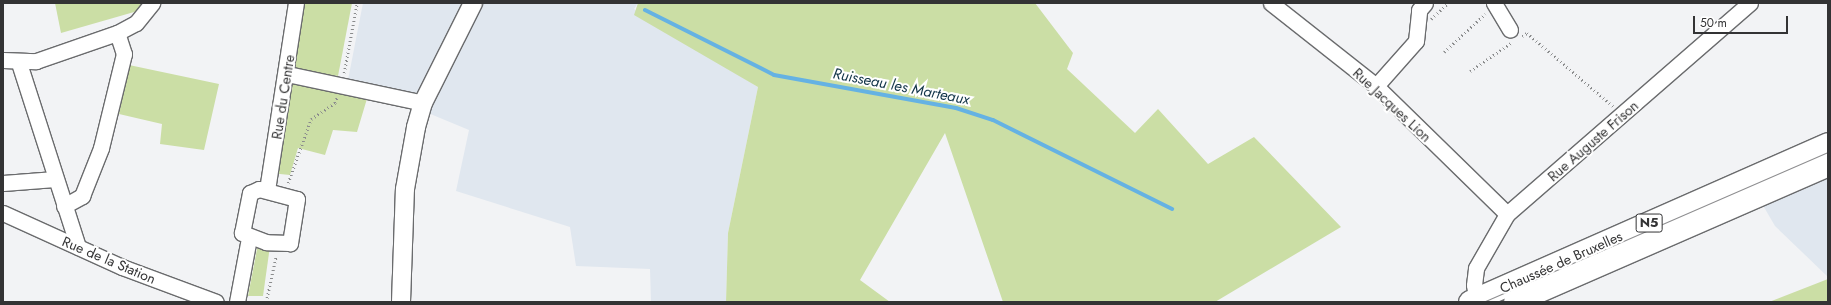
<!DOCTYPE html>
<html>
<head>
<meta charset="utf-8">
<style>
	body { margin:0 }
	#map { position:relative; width:1831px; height:305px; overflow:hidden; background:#f2f3f5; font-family:Jost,sans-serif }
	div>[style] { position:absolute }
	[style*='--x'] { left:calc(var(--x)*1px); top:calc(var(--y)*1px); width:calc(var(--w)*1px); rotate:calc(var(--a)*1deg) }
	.built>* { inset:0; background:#e0e7ef }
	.green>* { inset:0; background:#cbdea5 }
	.stream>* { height:4px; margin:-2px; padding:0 2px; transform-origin:2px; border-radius:2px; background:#65b2e3 }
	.path>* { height:2.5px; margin-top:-1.25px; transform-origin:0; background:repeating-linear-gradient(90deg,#8b8c8d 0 1px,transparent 0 4px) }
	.roads { filter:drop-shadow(1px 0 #6a6b6d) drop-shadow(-1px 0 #6a6b6d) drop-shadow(0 1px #6a6b6d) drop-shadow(0 -1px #6a6b6d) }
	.minor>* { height:15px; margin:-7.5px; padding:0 7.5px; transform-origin:7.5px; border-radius:7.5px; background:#fff }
	.tertiary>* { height:18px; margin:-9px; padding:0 9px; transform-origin:9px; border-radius:9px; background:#fff }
	.primary>* { height:22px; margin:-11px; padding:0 11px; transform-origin:11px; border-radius:11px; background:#fff }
	.tram>* { height:1px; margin:-0.5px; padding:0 0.5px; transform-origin:0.5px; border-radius:0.5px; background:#8e8e90 }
	span { translate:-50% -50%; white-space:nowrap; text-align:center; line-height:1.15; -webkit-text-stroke:4px #fff; paint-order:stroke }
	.shield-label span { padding:1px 3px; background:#fff; border:1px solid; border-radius:3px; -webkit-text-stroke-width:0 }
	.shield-label { font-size:13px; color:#333334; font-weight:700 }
	.street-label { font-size:14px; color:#333334 }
	.water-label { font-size:15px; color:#103347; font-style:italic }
	.frame { position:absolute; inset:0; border:4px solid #333334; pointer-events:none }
	.scale { position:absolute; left:1693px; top:16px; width:95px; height:18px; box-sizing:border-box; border:2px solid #333334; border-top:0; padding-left:5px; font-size:12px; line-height:14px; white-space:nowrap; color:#333334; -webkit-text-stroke:3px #fff; paint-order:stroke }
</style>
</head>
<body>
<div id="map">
	<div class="built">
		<i style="clip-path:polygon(363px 3px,463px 3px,417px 93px,348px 80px)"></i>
		<i style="clip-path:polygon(479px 3px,638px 3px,634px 9px,758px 87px,728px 233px,726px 302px,651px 302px,650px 269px,576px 266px,570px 227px,456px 191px,469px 130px,428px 113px)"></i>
		<i style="clip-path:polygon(1828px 172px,1828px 277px,1775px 226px,1761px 202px)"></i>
	</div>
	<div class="green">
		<i style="clip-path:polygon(55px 3px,151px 3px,148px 8px,61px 33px)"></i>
		<i style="clip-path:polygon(296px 3px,352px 3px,338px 76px,287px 69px)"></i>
		<i style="clip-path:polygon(638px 3px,1035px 3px,1073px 53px,1067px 69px,1135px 133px,1158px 109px,1208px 164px,1254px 137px,1341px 227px,1215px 302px,1003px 302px,945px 133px,860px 280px,890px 302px,726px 302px,728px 233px,758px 87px,634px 15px)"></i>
		<i style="clip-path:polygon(129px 65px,219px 84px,204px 150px,160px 144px,162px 124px,119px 114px)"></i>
		<i style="clip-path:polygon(287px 74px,369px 92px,357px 132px,333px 130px,325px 155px,298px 148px,290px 175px,270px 173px)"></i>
		<i style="clip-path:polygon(258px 244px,270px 246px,263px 296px,248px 296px)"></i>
		<i style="clip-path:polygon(1828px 279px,1828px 302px,1769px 302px)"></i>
	</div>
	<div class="stream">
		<i style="--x:645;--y:10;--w:144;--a:26.7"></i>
		<i style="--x:774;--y:75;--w:185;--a:10.3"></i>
		<i style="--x:956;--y:108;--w:39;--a:18"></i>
		<i style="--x:993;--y:120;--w:200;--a:26.4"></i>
	</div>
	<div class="path">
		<i style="--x:1431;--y:19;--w:23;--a:-43"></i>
		<i style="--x:1522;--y:36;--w:6;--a:-31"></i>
		<i style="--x:1527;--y:33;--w:113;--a:40.3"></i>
		<i style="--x:1444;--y:52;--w:56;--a:-42.8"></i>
		<i style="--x:1470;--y:71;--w:50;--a:-34.3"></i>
		<i style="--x:344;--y:73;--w:71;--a:-79.5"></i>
		<i style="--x:288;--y:183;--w:68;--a:-70.2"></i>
		<i style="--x:311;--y:119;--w:29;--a:-34"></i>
		<i style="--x:335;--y:103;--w:6;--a:-72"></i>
		<i style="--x:266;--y:302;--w:47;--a:-77.7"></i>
	</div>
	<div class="roads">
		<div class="minor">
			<i style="--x:1271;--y:3;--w:134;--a:38.3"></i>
			<i style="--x:1376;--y:86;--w:183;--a:44.3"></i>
			<i style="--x:1494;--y:3;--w:31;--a:59"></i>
			<i style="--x:3;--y:60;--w:33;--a:2"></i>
			<i style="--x:36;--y:61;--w:86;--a:-19.1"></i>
			<i style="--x:117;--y:33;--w:21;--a:-28"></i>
			<i style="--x:136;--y:23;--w:26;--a:-51"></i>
			<i style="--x:19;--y:63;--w:193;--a:72.2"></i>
			<i style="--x:287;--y:74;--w:139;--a:12"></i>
			<i style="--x:1376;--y:86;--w:60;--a:-48.4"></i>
			<i style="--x:1416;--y:41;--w:31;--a:-84"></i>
			<i style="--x:1419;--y:10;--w:9;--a:-49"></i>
			<i style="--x:3;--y:183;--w:52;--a:-4.4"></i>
			<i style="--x:259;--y:189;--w:39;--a:15"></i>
			<i style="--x:297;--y:199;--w:45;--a:99"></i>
			<i style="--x:290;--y:243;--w:24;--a:-178"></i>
			<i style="--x:266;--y:242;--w:26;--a:-159"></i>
			<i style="--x:242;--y:233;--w:41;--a:-78.7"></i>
			<i style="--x:250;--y:193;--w:10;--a:-24"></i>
			<i style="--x:267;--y:190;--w:189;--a:-81.2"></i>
			<i style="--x:64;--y:206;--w:21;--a:-29"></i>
			<i style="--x:82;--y:196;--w:52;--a:-68.4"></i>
			<i style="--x:101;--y:148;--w:97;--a:-76.3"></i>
			<i style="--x:124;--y:54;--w:22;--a:-108"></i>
			<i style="--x:3;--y:213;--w:131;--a:24.4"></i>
			<i style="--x:122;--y:267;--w:100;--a:20.4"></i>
			<i style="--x:237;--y:302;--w:65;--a:-79.4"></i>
			<i style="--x:1477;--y:302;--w:17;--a:-100"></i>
			<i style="--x:1474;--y:285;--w:17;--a:-83"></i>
			<i style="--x:1476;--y:268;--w:62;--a:-60.1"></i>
			<i style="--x:1507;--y:214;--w:322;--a:-41"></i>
		</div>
		<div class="tertiary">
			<i style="--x:401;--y:302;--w:113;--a:-88"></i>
			<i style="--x:405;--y:189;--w:63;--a:-79.9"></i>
			<i style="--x:416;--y:127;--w:25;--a:-74"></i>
			<i style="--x:423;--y:103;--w:112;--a:-63.4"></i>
		</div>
		<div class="primary">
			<i style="--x:1470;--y:302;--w:391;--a:-23.8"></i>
			<i style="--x:1515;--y:302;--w:342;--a:-23.6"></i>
		</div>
	</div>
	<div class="tram">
		<i style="--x:1483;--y:302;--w:376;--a:-23.5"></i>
	</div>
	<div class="shield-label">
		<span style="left:1649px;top:223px">N5</span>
	</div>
	<div class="street-label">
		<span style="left:283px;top:97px;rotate:-81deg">Rue du Centre</span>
		<span style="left:1392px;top:105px;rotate:43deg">Rue Jacques Lion</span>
		<span style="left:1593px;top:141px;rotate:-41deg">Rue Auguste Frison</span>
		<span style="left:109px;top:260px;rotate:23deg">Rue de la Station</span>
		<span style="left:1561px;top:262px;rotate:-24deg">Chaussée de Bruxelles</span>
	</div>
	<div class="water-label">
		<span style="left:901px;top:87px;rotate:11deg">Ruisseau les Marteaux</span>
	</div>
	<div class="frame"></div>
	<div class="scale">50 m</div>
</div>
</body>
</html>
